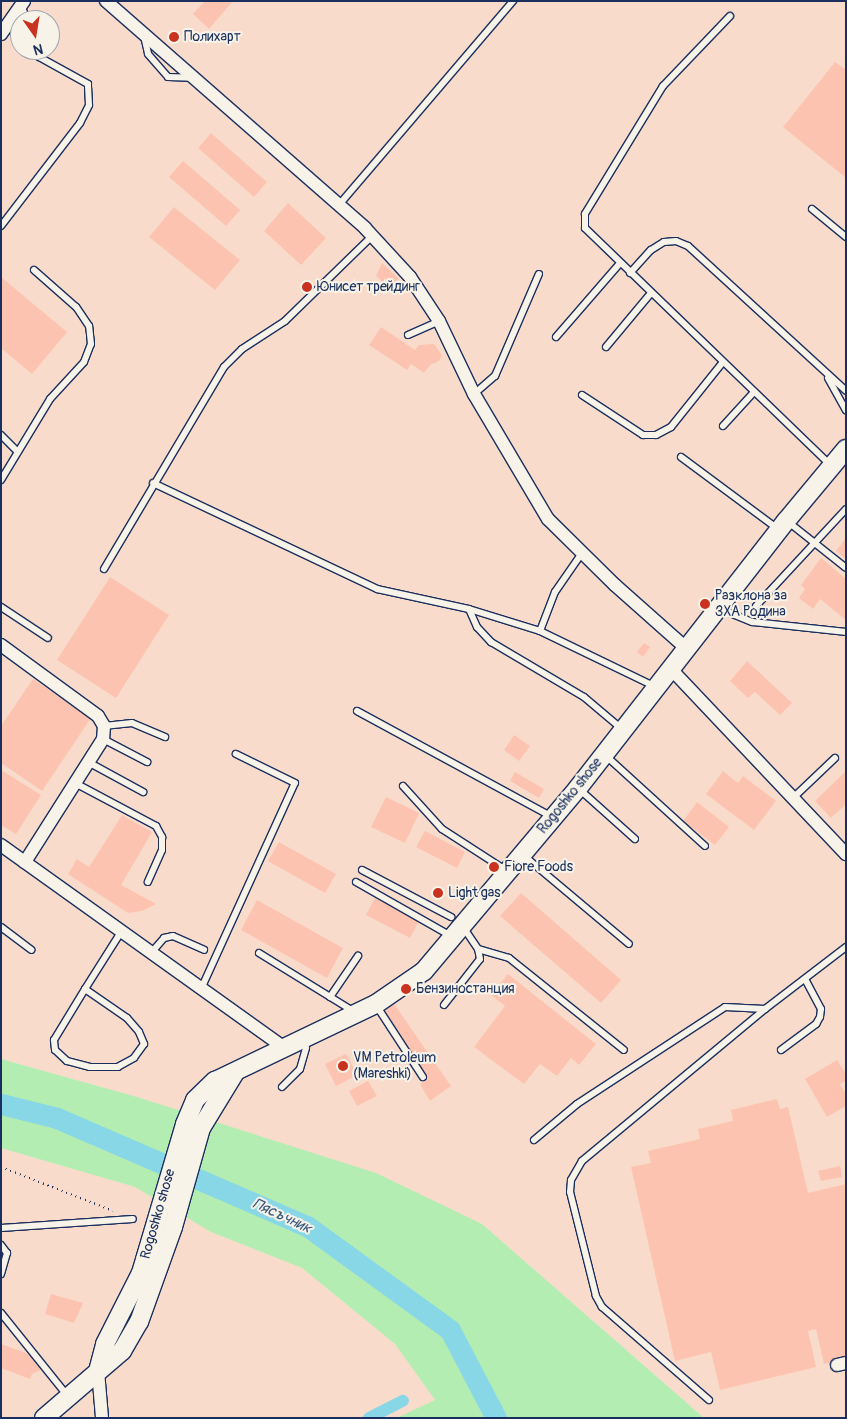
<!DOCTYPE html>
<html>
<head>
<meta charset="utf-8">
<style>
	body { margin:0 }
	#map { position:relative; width:847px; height:1419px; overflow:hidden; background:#f8e5d7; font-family:Pangolin,sans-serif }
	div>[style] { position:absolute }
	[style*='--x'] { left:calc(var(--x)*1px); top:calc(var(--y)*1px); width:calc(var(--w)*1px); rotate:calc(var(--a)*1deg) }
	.built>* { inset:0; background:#f9dbcb }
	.green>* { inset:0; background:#b4edb1 }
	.canal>* { height:12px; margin:-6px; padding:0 6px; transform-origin:6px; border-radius:6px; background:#88d7e6 }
	.river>* { height:21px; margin:-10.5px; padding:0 10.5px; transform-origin:10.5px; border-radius:10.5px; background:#88d7e6 }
	.building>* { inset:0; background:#fcc4b0 }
	.path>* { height:2px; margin-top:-1px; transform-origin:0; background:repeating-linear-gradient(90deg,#1b2f5e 0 1px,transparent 0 5px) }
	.roads { filter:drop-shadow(1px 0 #1b2f5e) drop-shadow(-1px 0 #1b2f5e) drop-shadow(0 1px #1b2f5e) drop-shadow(0 -1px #1b2f5e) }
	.service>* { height:6px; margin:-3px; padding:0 3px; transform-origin:3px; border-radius:3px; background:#f7f3e8 }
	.minor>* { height:12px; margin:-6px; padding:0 6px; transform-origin:6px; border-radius:6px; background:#f7f3e8 }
	.secondary>* { height:18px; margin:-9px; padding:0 9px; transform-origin:9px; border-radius:9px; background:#f7f3e8 }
	.dots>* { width:14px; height:14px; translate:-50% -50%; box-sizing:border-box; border:2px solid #f7f3e8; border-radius:50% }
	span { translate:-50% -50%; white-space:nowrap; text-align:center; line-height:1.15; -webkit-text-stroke:4px #f7f3e8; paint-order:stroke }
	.poi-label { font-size:14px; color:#1b2f5e }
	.left { translate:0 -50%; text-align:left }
	.street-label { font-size:14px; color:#1b2f5e }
	.water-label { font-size:15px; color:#365980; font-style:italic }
	.frame { position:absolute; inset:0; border:2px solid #1b2f5e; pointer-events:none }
	.north { position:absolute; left:10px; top:10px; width:50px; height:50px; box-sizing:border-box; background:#f7f3e8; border:1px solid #9fa5b1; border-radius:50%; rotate:167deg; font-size:14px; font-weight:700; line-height:20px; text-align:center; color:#1b2f5e }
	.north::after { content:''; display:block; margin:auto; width:18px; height:22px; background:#c8321e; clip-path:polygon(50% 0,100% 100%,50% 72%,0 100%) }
</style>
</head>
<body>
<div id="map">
	<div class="built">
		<i style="clip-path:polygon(evenodd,1px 1px,846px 1px,846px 1417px,704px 1418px,482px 1224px,137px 1097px,1px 1059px,1px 1px,20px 20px,50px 20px,50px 50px,20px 50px,20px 20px)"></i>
		<i style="clip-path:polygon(1px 1148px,135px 1187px,211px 1232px,302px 1268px,395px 1344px,435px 1400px,396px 1418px,1px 1418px)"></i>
	</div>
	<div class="green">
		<i style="clip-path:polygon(1px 1059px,137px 1097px,376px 1173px,482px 1224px,704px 1418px,396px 1418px,435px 1400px,395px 1344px,302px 1268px,211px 1232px,135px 1187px,1px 1148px)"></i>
	</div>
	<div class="canal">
		<i style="--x:369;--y:1418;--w:38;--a:-27"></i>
	</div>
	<div class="river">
		<i style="--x:1;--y:1104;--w:58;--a:14"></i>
		<i style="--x:57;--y:1118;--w:272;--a:23.4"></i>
		<i style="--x:307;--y:1226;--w:177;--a:36"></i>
		<i style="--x:450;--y:1330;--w:99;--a:62.4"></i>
	</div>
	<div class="building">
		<i style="clip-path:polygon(205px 1px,233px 1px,209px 29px,193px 14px)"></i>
		<i style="clip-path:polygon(835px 62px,846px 70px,846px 178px,783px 127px)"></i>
		<i style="clip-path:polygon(211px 133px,267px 182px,254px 197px,198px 148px)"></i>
		<i style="clip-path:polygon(183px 161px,240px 210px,226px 226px,169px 177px)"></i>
		<i style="clip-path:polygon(288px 203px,326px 238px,301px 265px,264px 231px)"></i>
		<i style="clip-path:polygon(174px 207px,240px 260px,215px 290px,149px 237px)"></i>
		<i style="clip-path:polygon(382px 263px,399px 279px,396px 282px,401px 286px,395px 293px,376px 276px)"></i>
		<i style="clip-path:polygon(1px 277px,67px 332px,32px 374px,1px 348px)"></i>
		<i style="clip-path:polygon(381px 327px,415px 350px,419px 345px,434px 344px,442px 355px,439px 361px,430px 365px,424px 373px,411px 364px,407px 370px,369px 345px)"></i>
		<i style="clip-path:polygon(846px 538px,846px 559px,836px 551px)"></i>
		<i style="clip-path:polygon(821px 558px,846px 579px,846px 620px,820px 599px,813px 609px,799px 598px,805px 589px,801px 585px)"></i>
		<i style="clip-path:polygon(110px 577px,169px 615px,116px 698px,57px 660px)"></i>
		<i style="clip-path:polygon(644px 643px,650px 647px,643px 657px,637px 652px)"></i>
		<i style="clip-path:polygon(747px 661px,792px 703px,780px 715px,755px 692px,748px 698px,730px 681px)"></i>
		<i style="clip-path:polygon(33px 679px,91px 718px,42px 791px,1px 763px,1px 726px)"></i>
		<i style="clip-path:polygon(514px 735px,530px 746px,519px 761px,504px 750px)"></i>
		<i style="clip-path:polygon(1px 770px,41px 795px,16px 834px,1px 825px)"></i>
		<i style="clip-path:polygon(723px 771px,738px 783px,743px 776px,776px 801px,754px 830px,706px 794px)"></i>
		<i style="clip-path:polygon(846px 771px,846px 804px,831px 818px,815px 801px)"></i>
		<i style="clip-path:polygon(515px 772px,544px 789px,539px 798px,510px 781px)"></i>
		<i style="clip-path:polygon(386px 797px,419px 813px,405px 843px,371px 827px)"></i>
		<i style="clip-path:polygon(697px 802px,729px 827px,715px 845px,683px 821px)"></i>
		<i style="clip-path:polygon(122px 815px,152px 832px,121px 885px,156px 904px,142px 911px,128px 913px,68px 874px,77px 859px,89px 867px)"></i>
		<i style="clip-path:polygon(425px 831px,465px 852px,457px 868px,416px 847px)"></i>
		<i style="clip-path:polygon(279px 842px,336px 874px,325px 893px,268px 861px)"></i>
		<i style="clip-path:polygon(521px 893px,621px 980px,601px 1003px,500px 916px)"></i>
		<i style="clip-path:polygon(375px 898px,419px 921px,410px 938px,366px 915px)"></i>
		<i style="clip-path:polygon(257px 900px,343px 948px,327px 978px,241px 930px)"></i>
		<i style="clip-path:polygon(508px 974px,596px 1044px,579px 1065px,571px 1058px,557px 1076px,540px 1064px,524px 1084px,474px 1047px,505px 1006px,491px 995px)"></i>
		<i style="clip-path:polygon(394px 1004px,451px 1086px,430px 1101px,420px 1084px,428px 1079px,383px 1011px)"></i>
		<i style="clip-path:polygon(346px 1054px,357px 1075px,336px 1086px,325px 1064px)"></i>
		<i style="clip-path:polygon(837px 1060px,846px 1074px,846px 1081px,840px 1084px,846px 1094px,846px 1106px,827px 1117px,805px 1079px)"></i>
		<i style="clip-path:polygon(368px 1081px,377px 1096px,357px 1106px,349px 1091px)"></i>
		<i style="clip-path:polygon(777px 1099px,780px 1109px,788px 1107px,808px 1193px,846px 1184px,846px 1359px,824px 1364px,816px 1329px,808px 1331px,816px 1367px,720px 1390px,711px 1352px,675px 1361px,631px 1167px,651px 1163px,648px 1151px,700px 1139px,698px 1129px,733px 1121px,731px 1110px)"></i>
		<i style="clip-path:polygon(840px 1166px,842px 1177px,821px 1181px,818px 1171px)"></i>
		<i style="clip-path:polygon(51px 1294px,83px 1303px,74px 1323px,45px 1314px)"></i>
		<i style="clip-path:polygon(1px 1344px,34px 1356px,41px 1370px,32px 1374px,30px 1379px,1px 1368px)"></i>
	</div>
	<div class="path">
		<i style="--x:1;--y:1167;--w:120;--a:21.4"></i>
	</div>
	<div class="roads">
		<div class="service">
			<i style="--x:21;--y:5;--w:16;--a:68"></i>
			<i style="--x:730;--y:16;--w:97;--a:133.7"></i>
			<i style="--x:663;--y:86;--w:150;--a:121.4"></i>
			<i style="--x:585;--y:214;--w:14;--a:90"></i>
			<i style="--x:585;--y:228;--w:341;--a:44"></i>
			<i style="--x:144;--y:36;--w:18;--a:77"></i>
			<i style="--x:148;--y:54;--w:30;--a:49"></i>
			<i style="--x:168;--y:77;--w:24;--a:2"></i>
			<i style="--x:338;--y:206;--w:270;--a:-49.5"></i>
			<i style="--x:812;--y:209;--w:44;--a:39.5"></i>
			<i style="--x:1;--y:226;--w:130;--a:-52.5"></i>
			<i style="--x:80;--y:123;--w:20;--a:-63"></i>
			<i style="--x:89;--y:105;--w:21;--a:-93"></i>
			<i style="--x:88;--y:84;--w:56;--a:-151.1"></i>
			<i style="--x:39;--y:57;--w:9;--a:-131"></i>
			<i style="--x:630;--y:273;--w:31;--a:-48"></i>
			<i style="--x:651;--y:250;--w:15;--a:-32"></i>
			<i style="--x:664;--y:242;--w:12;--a:-5"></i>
			<i style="--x:676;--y:241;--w:13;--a:23"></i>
			<i style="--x:688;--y:246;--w:214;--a:42.5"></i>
			<i style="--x:408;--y:335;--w:34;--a:-24"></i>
			<i style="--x:556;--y:337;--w:98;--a:-49.1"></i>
			<i style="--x:606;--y:347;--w:70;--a:-50.2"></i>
			<i style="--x:828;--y:378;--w:37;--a:61"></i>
			<i style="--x:474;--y:394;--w:28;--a:-41"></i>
			<i style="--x:495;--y:376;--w:111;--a:-66.7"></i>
			<i style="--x:582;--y:395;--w:73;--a:33.3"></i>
			<i style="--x:643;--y:435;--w:13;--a:0"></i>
			<i style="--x:656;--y:435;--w:17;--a:-28"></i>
			<i style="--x:671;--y:427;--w:83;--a:-51.3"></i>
			<i style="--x:723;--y:426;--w:46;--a:-47.6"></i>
			<i style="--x:1;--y:435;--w:23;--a:45"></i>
			<i style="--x:681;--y:457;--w:121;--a:36.6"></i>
			<i style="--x:1;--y:480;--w:95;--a:-58.8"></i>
			<i style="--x:50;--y:399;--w:50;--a:-47.4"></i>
			<i style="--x:84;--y:362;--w:19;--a:-69"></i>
			<i style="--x:91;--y:344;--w:18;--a:-96"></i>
			<i style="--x:89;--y:326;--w:23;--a:-124"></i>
			<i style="--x:76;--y:307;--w:56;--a:-138.6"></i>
			<i style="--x:153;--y:483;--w:248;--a:25.3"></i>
			<i style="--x:377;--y:589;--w:94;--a:12.3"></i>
			<i style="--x:469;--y:609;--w:74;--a:17.2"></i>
			<i style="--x:540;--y:631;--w:129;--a:25.8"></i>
			<i style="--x:787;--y:521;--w:75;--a:38.5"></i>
			<i style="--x:104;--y:569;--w:235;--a:-59.3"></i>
			<i style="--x:224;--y:367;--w:25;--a:-45"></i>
			<i style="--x:242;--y:349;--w:51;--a:-33.1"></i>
			<i style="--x:285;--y:321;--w:122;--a:-44.3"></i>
			<i style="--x:756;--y:606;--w:132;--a:-47.1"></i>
			<i style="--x:1;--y:607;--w:56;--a:33.4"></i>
			<i style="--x:469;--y:609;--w:20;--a:66"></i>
			<i style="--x:477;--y:627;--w:21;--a:47"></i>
			<i style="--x:491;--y:642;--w:108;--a:30.6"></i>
			<i style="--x:584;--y:697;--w:50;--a:40.1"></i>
			<i style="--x:720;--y:609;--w:35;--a:22"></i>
			<i style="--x:753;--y:622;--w:94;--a:6.1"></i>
			<i style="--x:540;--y:631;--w:42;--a:-69"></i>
			<i style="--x:555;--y:592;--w:47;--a:-55.3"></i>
			<i style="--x:357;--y:711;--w:222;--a:28.5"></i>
			<i style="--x:104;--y:726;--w:28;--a:-6"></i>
			<i style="--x:132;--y:723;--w:36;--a:23"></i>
			<i style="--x:103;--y:739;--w:50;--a:27.6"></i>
			<i style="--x:605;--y:755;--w:135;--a:42.3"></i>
			<i style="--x:88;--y:762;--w:63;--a:28.6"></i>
			<i style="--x:75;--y:783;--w:92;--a:28"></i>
			<i style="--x:156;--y:826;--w:13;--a:61"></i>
			<i style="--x:162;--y:837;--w:13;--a:90"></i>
			<i style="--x:162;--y:850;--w:35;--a:114"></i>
			<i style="--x:403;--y:786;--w:58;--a:47.8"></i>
			<i style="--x:442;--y:829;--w:77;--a:32.9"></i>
			<i style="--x:579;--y:789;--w:75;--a:41.8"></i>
			<i style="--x:793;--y:798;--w:58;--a:-43.6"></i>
			<i style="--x:523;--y:855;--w:138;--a:40"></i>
			<i style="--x:362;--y:870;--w:101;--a:27.8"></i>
			<i style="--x:356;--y:882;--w:109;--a:29.6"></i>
			<i style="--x:1;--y:927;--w:38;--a:37"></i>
			<i style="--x:478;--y:949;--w:32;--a:16"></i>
			<i style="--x:509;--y:958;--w:147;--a:38.7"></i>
			<i style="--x:151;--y:953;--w:20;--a:-49"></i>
			<i style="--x:164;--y:938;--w:9;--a:-13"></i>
			<i style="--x:173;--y:936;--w:34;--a:24"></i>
			<i style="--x:259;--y:953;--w:110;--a:31.7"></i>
			<i style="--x:85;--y:989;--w:51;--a:34.6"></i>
			<i style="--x:127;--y:1018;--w:18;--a:49"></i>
			<i style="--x:139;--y:1032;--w:13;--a:67"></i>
			<i style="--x:144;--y:1044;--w:17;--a:126"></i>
			<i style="--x:134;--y:1058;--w:18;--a:151"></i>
			<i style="--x:118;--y:1067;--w:28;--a:180"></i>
			<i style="--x:90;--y:1067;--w:24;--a:-165"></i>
			<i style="--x:67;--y:1061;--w:16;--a:-137"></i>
			<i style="--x:55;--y:1050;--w:10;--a:-96"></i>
			<i style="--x:54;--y:1040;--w:60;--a:-58.7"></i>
			<i style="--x:85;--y:989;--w:67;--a:-57.7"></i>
			<i style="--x:201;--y:989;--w:226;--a:-65.5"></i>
			<i style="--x:295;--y:783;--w:66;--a:-153.8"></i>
			<i style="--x:330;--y:997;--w:50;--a:-55.7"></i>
			<i style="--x:376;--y:1005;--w:86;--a:56.9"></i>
			<i style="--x:444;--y:1005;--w:58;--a:-52"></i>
			<i style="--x:480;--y:959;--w:10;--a:-101"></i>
			<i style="--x:478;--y:949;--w:27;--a:-124"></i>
			<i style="--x:781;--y:1050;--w:44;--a:-36.6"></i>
			<i style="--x:816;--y:1024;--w:8;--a:-60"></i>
			<i style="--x:820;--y:1017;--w:8;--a:-83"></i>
			<i style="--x:821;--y:1009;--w:34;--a:-118"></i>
			<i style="--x:282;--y:1087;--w:25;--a:-45"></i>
			<i style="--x:300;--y:1069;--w:22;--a:-74"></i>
			<i style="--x:534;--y:1140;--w:56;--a:-39.9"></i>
			<i style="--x:577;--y:1104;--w:177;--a:-33.2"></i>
			<i style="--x:725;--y:1007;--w:40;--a:2.9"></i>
			<i style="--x:1;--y:1228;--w:132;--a:-3.9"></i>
			<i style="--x:1;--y:1245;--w:10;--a:53"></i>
			<i style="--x:7;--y:1253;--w:22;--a:106"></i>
			<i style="--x:1;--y:1313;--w:105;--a:51.2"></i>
			<i style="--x:709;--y:1400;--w:142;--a:-139"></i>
			<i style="--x:602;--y:1307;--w:13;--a:-119"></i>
			<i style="--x:596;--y:1296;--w:107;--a:-104"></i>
			<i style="--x:570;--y:1192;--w:12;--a:-85"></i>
			<i style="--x:571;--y:1180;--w:22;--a:-60"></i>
			<i style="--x:582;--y:1161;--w:238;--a:-39.7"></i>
			<i style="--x:765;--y:1009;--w:102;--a:-37.4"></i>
		</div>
		<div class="minor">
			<i style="--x:106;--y:1;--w:344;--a:41.2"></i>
			<i style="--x:365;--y:228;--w:67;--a:47.4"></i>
			<i style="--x:410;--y:277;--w:53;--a:56.6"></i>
			<i style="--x:439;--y:321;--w:81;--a:64.4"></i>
			<i style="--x:474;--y:394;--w:145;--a:59.4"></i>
			<i style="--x:548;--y:519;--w:94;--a:44.6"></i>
			<i style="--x:615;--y:585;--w:96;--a:41.6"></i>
			<i style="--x:1;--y:34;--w:40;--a:-55.1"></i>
			<i style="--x:1;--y:645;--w:120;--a:36.2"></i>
			<i style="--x:98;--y:716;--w:12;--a:59"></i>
			<i style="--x:104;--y:726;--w:13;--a:94"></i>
			<i style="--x:103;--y:739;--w:146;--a:122.4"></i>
			<i style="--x:671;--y:669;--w:255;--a:46.6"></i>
			<i style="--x:1;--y:845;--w:349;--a:35.6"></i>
			<i style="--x:837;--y:1365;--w:9;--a:-13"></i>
			<i style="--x:98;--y:1371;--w:47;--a:85.1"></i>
		</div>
		<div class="secondary">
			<i style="--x:98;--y:1371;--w:28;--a:-75"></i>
			<i style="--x:105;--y:1344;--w:80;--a:-63.1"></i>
			<i style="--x:141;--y:1273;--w:155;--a:-73.5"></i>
			<i style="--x:185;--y:1124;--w:26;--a:-67"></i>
			<i style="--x:195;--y:1100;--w:28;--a:-44"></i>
			<i style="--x:215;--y:1081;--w:178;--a:-25.6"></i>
			<i style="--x:376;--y:1004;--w:58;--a:-34.5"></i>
			<i style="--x:424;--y:971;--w:239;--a:-49.9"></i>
			<i style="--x:578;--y:788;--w:338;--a:-52.1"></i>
			<i style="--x:786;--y:521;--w:94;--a:-50.2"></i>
			<i style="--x:44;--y:1418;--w:103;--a:-40.7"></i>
			<i style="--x:122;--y:1351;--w:34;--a:-60"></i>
			<i style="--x:139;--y:1322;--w:101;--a:-70.3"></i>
			<i style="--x:173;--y:1227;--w:103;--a:-74.2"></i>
			<i style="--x:201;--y:1128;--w:63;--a:-58.6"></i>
		</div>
	</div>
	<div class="dots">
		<i style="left:174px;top:37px;background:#c8321e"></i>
		<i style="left:307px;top:287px;background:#c8321e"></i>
		<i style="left:705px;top:604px;background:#c8321e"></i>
		<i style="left:494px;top:867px;background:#c8321e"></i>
		<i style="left:438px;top:893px;background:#c8321e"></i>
		<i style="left:406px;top:989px;background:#c8321e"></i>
		<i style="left:343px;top:1066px;background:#c8321e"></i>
	</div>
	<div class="poi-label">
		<span class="left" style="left:184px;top:37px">Полихарт</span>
		<span class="left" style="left:317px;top:287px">Юнисет трейдинг</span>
		<span class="left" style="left:715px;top:604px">Разклона за<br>ЗХА Родина</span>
		<span class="left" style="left:504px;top:867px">Fiore Foods</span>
		<span class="left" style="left:448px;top:893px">Light gas</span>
		<span class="left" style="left:416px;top:989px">Бензиностанция</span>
		<span class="left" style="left:353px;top:1066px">VM Petroleum<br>(Mareshki)</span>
	</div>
	<div class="street-label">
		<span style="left:570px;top:796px;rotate:-51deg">Rogoshko shose</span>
		<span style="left:158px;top:1214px;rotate:-74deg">Rogoshko shose</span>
	</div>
	<div class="water-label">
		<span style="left:282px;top:1216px;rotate:25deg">Пясъчник</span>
	</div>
	<div class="frame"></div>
	<div class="north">N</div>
</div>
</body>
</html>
